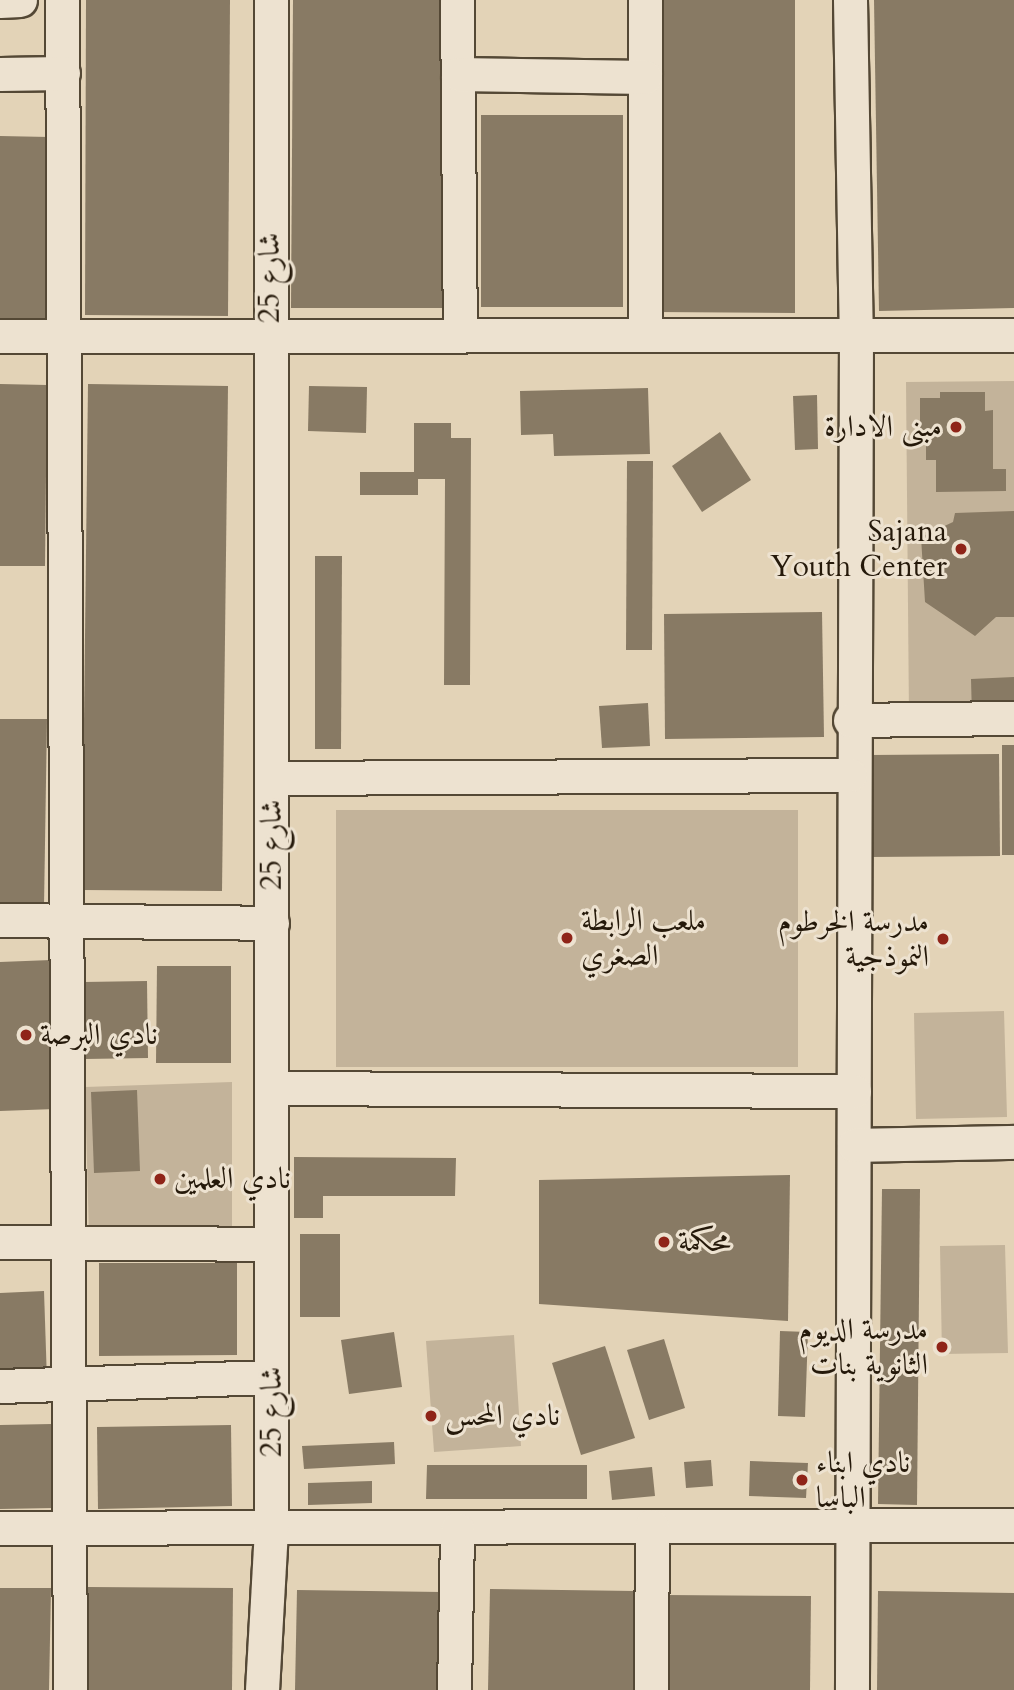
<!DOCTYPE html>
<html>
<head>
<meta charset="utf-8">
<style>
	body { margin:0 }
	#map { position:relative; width:1014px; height:1690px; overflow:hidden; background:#e3d3b7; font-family:Cardo,Amiri,serif }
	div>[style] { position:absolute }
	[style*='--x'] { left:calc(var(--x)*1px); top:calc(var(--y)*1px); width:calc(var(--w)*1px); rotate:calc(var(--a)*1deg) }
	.green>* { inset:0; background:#c3b39a }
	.building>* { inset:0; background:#887a64 }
	.roads { filter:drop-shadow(2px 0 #544835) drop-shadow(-2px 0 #544835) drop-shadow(0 2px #544835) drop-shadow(0 -2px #544835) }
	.minor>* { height:33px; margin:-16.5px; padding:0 16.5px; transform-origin:16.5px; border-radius:16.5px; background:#ede2d0 }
	.dots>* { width:19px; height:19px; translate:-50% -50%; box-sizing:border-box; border:4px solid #ede2d0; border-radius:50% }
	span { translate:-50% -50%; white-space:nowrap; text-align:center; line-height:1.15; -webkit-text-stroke:6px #ede2d0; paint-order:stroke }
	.street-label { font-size:30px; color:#25190a }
	.poi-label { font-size:30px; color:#25190a }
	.right { translate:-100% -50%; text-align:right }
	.left { translate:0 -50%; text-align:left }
</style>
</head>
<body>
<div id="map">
	<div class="green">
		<i style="clip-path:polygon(1014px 381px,1014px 717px,909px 718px,906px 382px)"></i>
		<i style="clip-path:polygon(336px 810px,798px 810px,798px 1067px,336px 1067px)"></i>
		<i style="clip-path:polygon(1004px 1011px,1007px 1117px,916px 1119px,914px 1013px)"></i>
		<i style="clip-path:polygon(232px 1082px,232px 1239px,89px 1237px,85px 1087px)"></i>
		<i style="clip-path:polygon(1005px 1245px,1008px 1353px,942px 1354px,940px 1246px)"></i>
		<i style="clip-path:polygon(514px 1335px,521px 1446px,434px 1452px,426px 1341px)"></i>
	</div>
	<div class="building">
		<i style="clip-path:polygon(86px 0,230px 0,228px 316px,85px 315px)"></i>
		<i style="clip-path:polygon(293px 0,448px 0,446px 308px,291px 308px)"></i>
		<i style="clip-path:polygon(659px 0,795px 0,795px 313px,657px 312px)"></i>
		<i style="clip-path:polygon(874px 0,1014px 0,1014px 308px,879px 311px)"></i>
		<i style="clip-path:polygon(481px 115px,623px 115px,623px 307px,481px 307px)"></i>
		<i style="clip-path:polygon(0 136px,49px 137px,47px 318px,0 318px)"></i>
		<i style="clip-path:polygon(0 384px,47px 385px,45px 566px,0 566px)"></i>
		<i style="clip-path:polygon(88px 384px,228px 386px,222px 891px,82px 890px)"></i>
		<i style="clip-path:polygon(309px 386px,367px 387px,366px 433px,308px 431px)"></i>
		<i style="clip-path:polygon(648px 388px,650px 454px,554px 456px,553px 434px,521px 435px,520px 391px)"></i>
		<i style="clip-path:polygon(940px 392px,985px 392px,985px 411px,993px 410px,993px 469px,1006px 469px,1006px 491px,936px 492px,936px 460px,926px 460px,926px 443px,920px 443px,920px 398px,940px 398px)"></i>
		<i style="clip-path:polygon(817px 395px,818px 449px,795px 450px,793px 396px)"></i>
		<i style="clip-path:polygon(414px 423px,451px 423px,451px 438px,471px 438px,470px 685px,444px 685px,445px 479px,418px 479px,418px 495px,360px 495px,360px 472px,414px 472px)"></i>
		<i style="clip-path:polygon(720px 432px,751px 480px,702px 512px,672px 466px)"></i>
		<i style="clip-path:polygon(627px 461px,653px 461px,652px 650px,626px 650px)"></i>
		<i style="clip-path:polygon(1014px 511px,1014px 617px,996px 617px,975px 636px,925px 602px,921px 537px,953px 522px,955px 513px)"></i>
		<i style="clip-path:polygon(315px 556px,342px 556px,341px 749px,315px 749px)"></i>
		<i style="clip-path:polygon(822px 612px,824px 737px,665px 739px,664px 614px)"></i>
		<i style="clip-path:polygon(1014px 677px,1014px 716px,972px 716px,971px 679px)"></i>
		<i style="clip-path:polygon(648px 703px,650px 746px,602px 748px,599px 706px)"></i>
		<i style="clip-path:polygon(0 719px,47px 719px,44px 906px,0 905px)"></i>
		<i style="clip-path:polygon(1002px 745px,1014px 745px,1014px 855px,1002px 855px)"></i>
		<i style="clip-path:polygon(999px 754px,1000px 856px,870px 857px,870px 755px)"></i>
		<i style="clip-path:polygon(51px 960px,55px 1109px,0 1111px,0 962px)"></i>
		<i style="clip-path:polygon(157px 966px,231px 966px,231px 1063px,156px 1063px)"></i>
		<i style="clip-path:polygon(147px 981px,148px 1058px,85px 1059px,84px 982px)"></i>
		<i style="clip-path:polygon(137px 1090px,140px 1171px,94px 1173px,91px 1092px)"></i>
		<i style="clip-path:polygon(294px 1157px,456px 1158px,455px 1196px,323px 1196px,323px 1218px,294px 1218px)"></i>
		<i style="clip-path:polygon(790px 1175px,788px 1321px,539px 1304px,539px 1180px)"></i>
		<i style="clip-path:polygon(882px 1189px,920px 1189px,917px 1505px,878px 1504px)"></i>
		<i style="clip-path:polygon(300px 1234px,340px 1234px,340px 1317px,300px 1317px)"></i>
		<i style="clip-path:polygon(99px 1263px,237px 1263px,237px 1355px,99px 1356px)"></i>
		<i style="clip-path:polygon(44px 1291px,47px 1381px,0 1383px,0 1293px)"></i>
		<i style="clip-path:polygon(780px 1331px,808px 1332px,805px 1417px,778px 1416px)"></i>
		<i style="clip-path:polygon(394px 1332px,402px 1387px,349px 1394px,341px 1340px)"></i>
		<i style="clip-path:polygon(664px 1339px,685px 1408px,649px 1420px,627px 1350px)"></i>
		<i style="clip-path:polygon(605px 1346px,635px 1438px,581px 1455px,552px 1363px)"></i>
		<i style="clip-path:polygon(52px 1424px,53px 1508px,0 1509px,0 1425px)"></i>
		<i style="clip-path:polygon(231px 1425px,232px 1506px,98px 1509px,97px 1427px)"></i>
		<i style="clip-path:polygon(394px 1442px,395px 1464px,304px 1469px,302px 1446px)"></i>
		<i style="clip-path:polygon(711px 1460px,713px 1486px,686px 1488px,684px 1462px)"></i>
		<i style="clip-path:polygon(750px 1461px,808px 1463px,806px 1498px,749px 1496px)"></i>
		<i style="clip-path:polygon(427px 1465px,587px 1465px,587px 1499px,426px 1499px)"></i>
		<i style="clip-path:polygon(652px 1467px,655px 1496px,612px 1500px,609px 1471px)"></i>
		<i style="clip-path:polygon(372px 1481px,372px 1503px,308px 1505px,308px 1483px)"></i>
		<i style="clip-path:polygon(88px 1587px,233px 1588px,232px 1690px,87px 1690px)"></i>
		<i style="clip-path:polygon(0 1588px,51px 1588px,49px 1690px,0 1690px)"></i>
		<i style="clip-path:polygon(490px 1589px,634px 1591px,633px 1690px,488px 1690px)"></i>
		<i style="clip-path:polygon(297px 1590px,441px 1592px,440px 1690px,295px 1690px)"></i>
		<i style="clip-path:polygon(878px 1591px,1014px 1593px,1014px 1690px,877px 1690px)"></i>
		<i style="clip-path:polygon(666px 1595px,811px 1596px,810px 1690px,665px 1690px)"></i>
	</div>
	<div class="roads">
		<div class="minor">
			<i style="--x:62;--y:0;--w:1690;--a:89.73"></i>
			<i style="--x:457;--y:0;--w:332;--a:89.5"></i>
			<i style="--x:645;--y:0;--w:332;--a:90"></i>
			<i style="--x:850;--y:0;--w:332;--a:89"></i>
			<i style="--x:856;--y:332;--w:1358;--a:90.17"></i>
			<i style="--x:0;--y:1;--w:20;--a:-3"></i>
			<i style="--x:0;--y:74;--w:63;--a:-0.9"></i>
			<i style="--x:458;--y:74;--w:187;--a:0.9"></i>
			<i style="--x:0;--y:336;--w:1014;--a:-0.06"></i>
			<i style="--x:850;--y:720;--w:164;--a:-0.7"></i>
			<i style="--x:271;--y:778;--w:579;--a:-0.3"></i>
			<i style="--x:0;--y:920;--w:272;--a:0.6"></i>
			<i style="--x:272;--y:1088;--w:582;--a:0.3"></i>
			<i style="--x:854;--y:1145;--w:160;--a:-1.1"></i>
			<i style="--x:0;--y:1242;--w:271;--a:0.4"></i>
			<i style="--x:0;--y:1386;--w:271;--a:-1.9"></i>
			<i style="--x:0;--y:1528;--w:1014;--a:-0.17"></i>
			<i style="--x:262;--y:1690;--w:161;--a:-86.8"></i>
			<i style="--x:271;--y:1529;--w:1529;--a:-90"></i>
			<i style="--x:454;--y:1690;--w:161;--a:-88.9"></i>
			<i style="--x:651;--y:1690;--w:164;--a:-89.7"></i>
		</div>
	</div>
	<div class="dots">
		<i style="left:956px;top:427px;background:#8f2418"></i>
		<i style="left:961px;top:549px;background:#8f2418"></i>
		<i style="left:567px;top:938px;background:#8f2418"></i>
		<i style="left:943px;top:939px;background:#8f2418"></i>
		<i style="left:26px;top:1035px;background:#8f2418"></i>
		<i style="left:160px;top:1179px;background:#8f2418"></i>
		<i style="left:664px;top:1242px;background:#8f2418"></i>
		<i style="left:942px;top:1347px;background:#8f2418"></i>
		<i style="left:431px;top:1416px;background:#8f2418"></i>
		<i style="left:802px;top:1480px;background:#8f2418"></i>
	</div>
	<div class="street-label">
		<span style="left:270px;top:278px;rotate:-90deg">شارع 25</span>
		<span style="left:272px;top:845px;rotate:-90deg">شارع 25</span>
		<span style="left:272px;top:1412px;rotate:-90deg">شارع 25</span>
	</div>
	<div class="poi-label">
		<span class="right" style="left:942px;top:427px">مبنى الادارة</span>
		<span class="right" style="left:947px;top:549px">Sajana<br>Youth Center</span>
		<span class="left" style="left:581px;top:938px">ملعب الرابطة<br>الصغري</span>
		<span class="right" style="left:929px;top:939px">مدرسة الخرطوم<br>النموذجية</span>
		<span class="left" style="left:40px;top:1035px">نادي البرصة</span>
		<span class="left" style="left:174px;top:1179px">نادي العلمين</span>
		<span class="left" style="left:678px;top:1242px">محكمة</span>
		<span class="right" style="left:928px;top:1347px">مدرسة الديوم<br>الثانوية بنات</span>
		<span class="left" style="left:445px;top:1416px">نادي المحس</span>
		<span class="left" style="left:816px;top:1480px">نادي ابناء<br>الباسا</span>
	</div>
</div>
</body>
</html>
